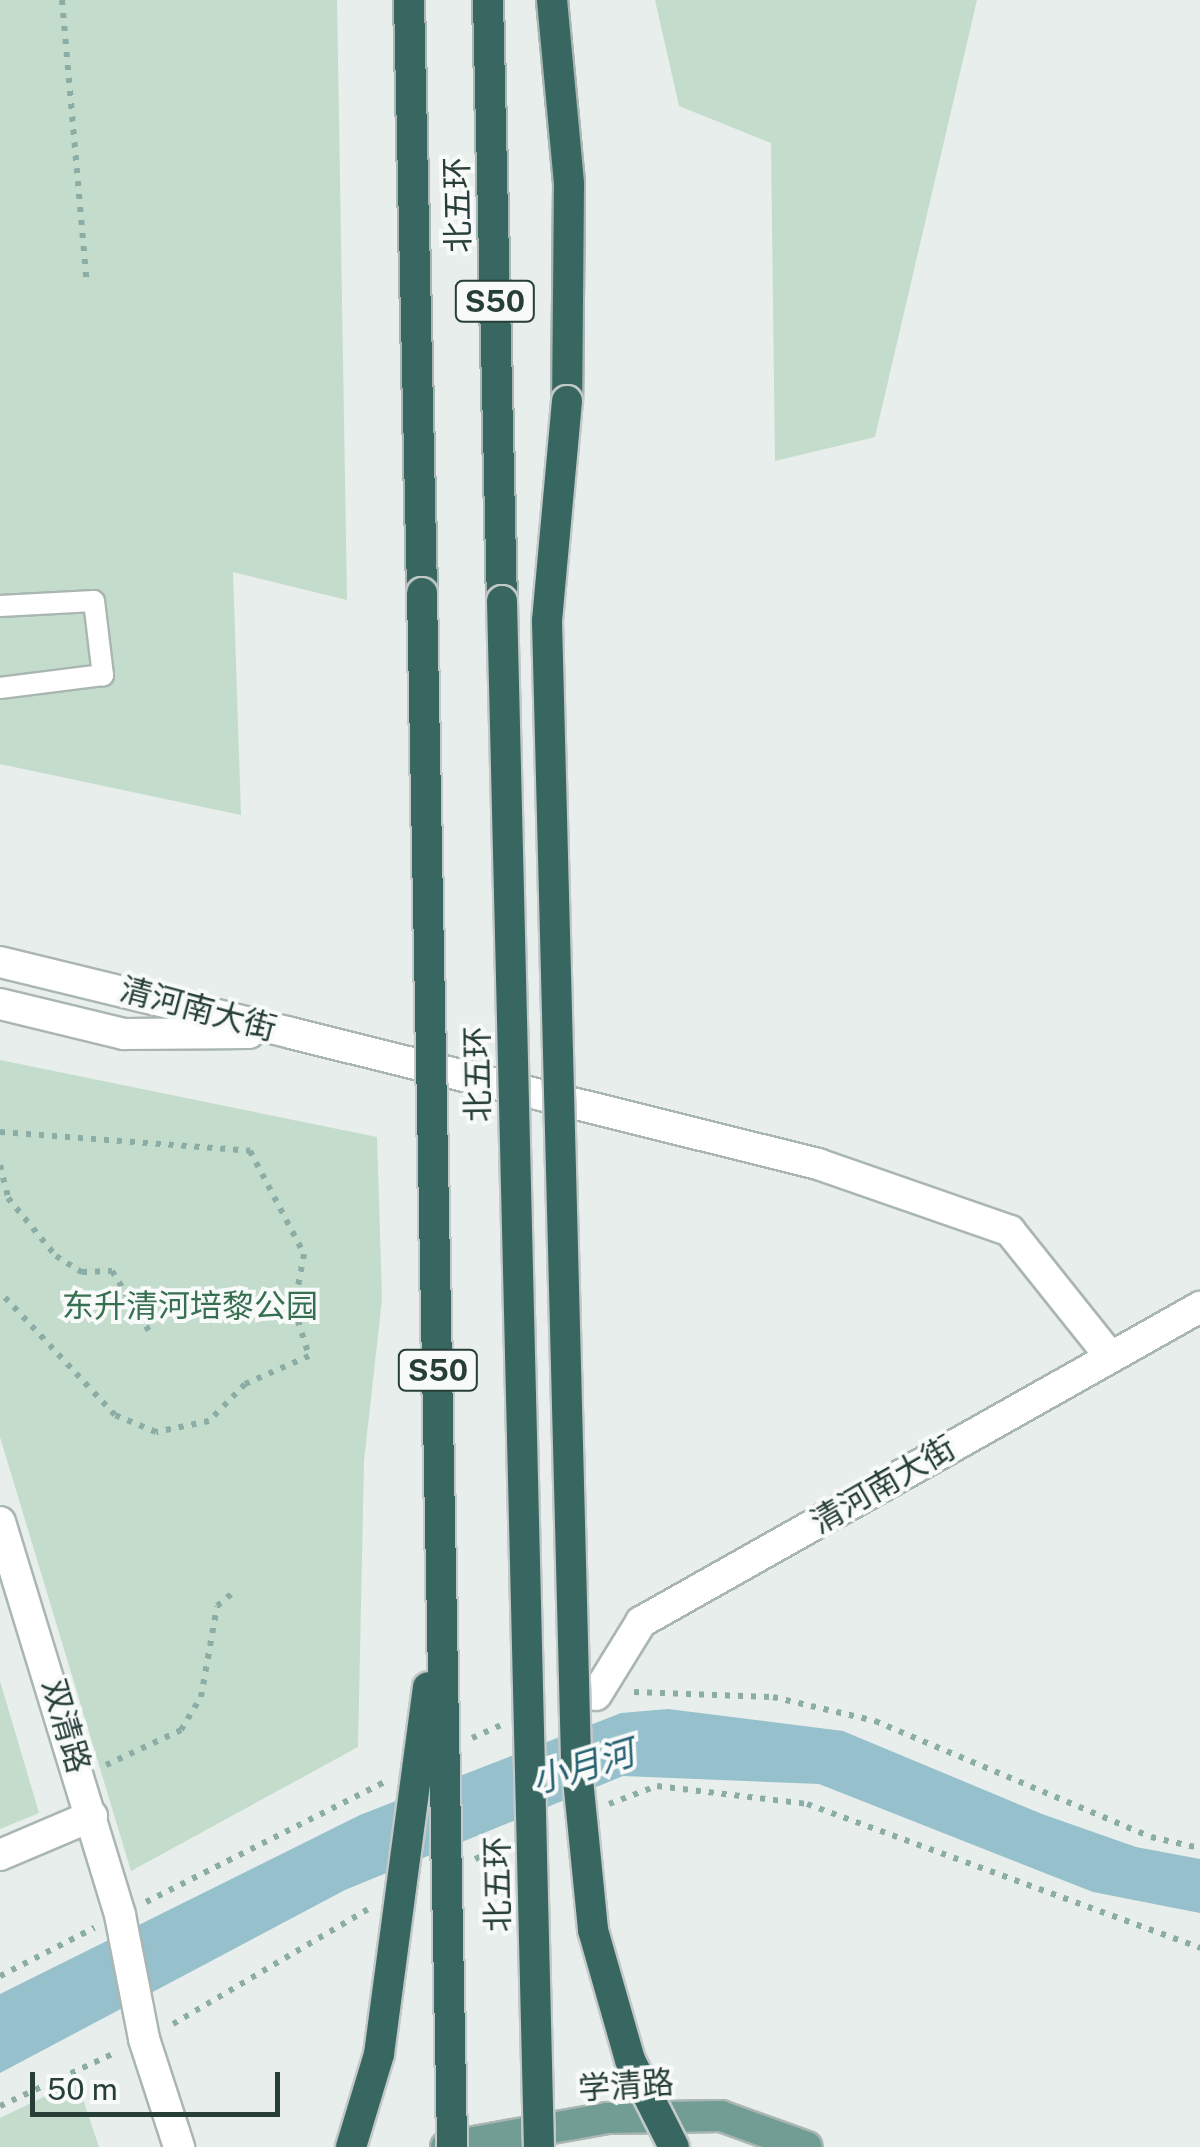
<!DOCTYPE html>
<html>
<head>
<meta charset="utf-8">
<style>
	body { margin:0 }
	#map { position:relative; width:1200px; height:2147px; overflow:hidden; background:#e7eeeb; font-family:"Public Sans","Noto Sans SC",sans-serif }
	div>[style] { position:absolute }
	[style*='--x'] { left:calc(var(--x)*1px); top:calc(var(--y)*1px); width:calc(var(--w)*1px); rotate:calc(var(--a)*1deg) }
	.green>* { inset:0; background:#c3dccb }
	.water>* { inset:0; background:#96c0cb }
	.path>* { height:6px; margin-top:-3px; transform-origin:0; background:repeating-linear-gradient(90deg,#8bada5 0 5px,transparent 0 13px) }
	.roads { filter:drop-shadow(2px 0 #aab6b2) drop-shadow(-2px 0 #aab6b2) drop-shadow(0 2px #aab6b2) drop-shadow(0 -2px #aab6b2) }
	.service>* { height:20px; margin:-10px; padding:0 10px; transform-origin:10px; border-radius:10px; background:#fff }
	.minor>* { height:30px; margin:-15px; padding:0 15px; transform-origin:15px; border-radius:15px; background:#fff }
	.tertiary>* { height:30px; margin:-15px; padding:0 15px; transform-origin:15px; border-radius:15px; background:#fff }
	.secondary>* { height:30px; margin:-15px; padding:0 15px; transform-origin:15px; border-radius:15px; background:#fff }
	.primary>* { height:30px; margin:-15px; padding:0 15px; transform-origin:15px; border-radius:15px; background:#719d95 }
	.motorway>* { height:30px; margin:-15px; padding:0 15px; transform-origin:15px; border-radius:15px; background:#376760 }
	.bridges { filter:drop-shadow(2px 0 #c3c9c8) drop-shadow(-2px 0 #c3c9c8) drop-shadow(0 2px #c3c9c8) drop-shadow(0 -2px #c3c9c8) }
	.motorway-bridge>* { height:30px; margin:-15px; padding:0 15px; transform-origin:15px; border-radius:15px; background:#376760 }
	span { translate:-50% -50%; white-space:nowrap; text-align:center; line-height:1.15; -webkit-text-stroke:8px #f7faf9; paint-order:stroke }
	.shield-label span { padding:2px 8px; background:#f7faf9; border:2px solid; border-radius:8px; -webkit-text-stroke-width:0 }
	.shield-label { font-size:30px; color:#273e39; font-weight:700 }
	.street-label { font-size:32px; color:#273e39 }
	.park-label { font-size:32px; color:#367050 }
	.water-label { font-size:35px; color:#286273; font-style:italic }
	.scale { position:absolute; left:30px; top:2072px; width:250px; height:45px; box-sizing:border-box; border:5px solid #273e39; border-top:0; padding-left:12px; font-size:30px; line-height:35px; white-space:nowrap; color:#273e39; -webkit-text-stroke:8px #f7faf9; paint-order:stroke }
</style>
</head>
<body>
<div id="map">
	<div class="green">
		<i style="clip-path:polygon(0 0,337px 0,347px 600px,233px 572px,241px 815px,0 764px)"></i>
		<i style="clip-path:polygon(655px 0,977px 0,875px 437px,775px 461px,771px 143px,679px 106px)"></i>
		<i style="clip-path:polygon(0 1060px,377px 1137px,382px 1299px,364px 1461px,358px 1747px,131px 1871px,0 1437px)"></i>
		<i style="clip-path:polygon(0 1681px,39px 1813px,0 1829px)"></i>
		<i style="clip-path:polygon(77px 2081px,99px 2147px,0 2147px,0 2118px)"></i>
	</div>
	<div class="water">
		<i style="clip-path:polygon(668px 1709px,843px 1731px,1042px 1814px,1136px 1847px,1200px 1859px,1200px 1913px,1093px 1892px,819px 1784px,623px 1776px,345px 1890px,0 2073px,0 1994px,360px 1815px,621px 1713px)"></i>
	</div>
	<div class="path">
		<i style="--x:62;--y:0;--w:284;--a:85"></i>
		<i style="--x:0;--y:1132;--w:251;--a:4.3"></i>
		<i style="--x:250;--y:1151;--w:116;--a:62.3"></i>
		<i style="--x:304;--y:1254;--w:55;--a:100.5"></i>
		<i style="--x:294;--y:1308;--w:50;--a:72.6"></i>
		<i style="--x:309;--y:1356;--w:70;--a:156.4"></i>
		<i style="--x:245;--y:1384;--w:52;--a:134.2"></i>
		<i style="--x:209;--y:1421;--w:54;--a:168.3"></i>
		<i style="--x:156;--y:1432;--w:44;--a:-157.5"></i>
		<i style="--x:115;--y:1415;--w:168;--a:-133.1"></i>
		<i style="--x:0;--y:1165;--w:34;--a:76"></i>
		<i style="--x:8;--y:1198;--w:75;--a:50.4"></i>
		<i style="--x:56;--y:1256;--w:31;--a:32"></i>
		<i style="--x:82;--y:1272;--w:30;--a:-2"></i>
		<i style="--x:112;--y:1271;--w:70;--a:58.3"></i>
		<i style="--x:634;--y:1692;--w:139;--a:2.1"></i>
		<i style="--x:773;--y:1697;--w:105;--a:13.2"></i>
		<i style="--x:875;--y:1721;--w:299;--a:22.8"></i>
		<i style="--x:1151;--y:1837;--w:50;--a:12.7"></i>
		<i style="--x:472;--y:1738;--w:32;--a:-24"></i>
		<i style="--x:106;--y:1765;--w:83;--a:-25"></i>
		<i style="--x:181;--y:1730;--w:39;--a:-59"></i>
		<i style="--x:201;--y:1697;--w:92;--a:-80"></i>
		<i style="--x:217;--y:1606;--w:25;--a:-40"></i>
		<i style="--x:609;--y:1804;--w:51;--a:-20.6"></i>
		<i style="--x:657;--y:1786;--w:151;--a:6.8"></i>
		<i style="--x:807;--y:1804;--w:419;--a:20.1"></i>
		<i style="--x:475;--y:1859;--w:33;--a:-23"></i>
		<i style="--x:146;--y:1902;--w:267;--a:-26.7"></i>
		<i style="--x:0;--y:1976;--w:106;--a:-27.1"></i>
		<i style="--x:173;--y:2024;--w:226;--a:-30.5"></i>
		<i style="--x:0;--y:2106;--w:129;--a:-24.8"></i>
	</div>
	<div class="roads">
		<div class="service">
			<i style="--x:0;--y:606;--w:94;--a:-3"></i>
			<i style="--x:94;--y:601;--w:75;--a:83.1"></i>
			<i style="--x:103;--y:675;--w:104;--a:172.8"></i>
		</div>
		<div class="minor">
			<i style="--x:291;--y:1033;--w:543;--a:13.96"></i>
			<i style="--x:818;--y:1164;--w:203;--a:19.2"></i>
			<i style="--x:1010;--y:1231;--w:159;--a:51.4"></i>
			<i style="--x:596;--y:1695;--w:86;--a:-58.3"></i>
			<i style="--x:641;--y:1622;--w:642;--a:-29.4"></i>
			<i style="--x:0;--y:1855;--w:100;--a:-23"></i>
		</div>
		<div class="tertiary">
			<i style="--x:0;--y:1522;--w:411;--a:73"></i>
			<i style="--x:120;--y:1915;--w:126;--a:79"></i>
			<i style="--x:144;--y:2039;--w:114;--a:72"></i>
		</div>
		<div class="secondary">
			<i style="--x:0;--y:962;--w:300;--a:13.7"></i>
			<i style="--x:0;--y:1004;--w:128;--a:13.6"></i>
			<i style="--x:124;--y:1034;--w:125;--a:-0.5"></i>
		</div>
		<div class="primary">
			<i style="--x:446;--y:2147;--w:164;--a:-10.2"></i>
			<i style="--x:607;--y:2118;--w:114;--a:-1"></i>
			<i style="--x:721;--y:2116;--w:91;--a:19.8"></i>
		</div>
		<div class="motorway">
			<i style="--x:409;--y:0;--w:593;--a:88.74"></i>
			<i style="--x:488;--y:0;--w:601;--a:88.67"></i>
			<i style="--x:552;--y:0;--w:185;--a:84.7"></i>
			<i style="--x:569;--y:184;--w:217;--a:90.5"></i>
		</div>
	</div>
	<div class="bridges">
		<div class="motorway-bridge">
			<i style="--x:567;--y:401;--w:221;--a:95.2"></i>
			<i style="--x:547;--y:621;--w:1138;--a:88.54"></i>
			<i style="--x:576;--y:1759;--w:172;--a:84.3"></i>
			<i style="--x:593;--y:1930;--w:135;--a:74.1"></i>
			<i style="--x:630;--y:2060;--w:97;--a:63.2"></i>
			<i style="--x:422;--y:593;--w:1554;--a:88.89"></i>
			<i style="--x:502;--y:601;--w:1546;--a:88.63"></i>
			<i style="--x:351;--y:2147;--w:97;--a:-73.2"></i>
			<i style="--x:379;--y:2054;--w:370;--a:-82.4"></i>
		</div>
	</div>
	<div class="shield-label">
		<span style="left:495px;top:301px">S50</span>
		<span style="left:438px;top:1370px">S50</span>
	</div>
	<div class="street-label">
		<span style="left:458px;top:205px;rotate:-91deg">北五环</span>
		<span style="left:198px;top:1009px;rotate:15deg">清河南大街</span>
		<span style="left:478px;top:1074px;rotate:-91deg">北五环</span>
		<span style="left:883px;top:1485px;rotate:-30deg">清河南大街</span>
		<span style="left:66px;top:1726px;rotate:74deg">双清路</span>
		<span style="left:498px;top:1884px;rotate:-91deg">北五环</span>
		<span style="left:626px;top:2086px;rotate:-4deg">学清路</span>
	</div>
	<div class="park-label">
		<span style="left:190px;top:1306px">东升清河培黎公园</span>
	</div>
	<div class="water-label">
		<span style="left:583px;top:1767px;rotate:-17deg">小月河</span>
	</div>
	<div class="scale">50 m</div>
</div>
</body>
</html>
